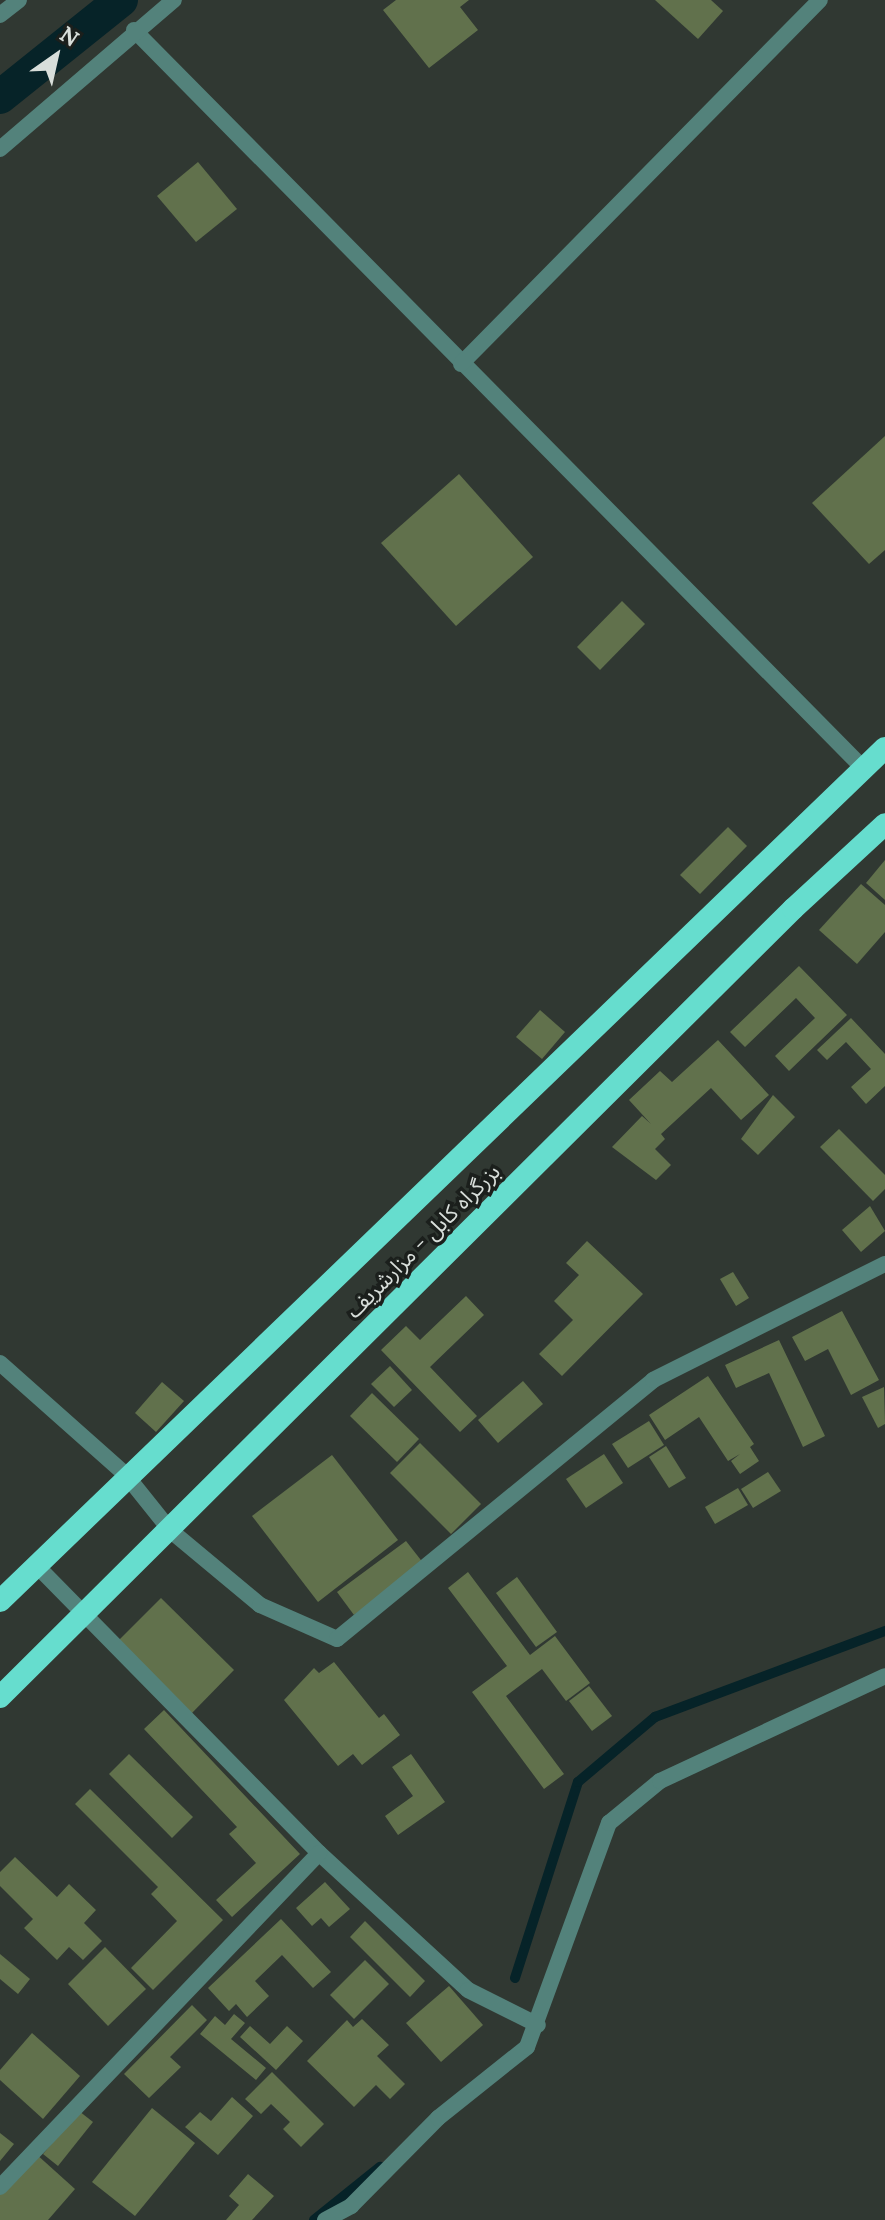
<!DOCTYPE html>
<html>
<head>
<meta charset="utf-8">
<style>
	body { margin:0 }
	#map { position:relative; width:885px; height:2220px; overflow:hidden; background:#303832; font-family:Lora,"Noto Sans Arabic",serif }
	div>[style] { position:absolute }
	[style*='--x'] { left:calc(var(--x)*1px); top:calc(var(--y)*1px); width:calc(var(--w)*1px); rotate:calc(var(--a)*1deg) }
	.stream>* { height:10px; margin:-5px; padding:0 5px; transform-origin:5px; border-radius:5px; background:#062328 }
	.canal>* { height:34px; margin:-17px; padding:0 17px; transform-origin:17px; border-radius:17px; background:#062328 }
	.building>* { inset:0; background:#61714c }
	.minor>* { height:16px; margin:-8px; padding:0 8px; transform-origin:8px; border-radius:8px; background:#53827b }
	.trunk>* { height:22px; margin:-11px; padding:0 11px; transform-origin:11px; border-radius:11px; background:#66ddce }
	span { translate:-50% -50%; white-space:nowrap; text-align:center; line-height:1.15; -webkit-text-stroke:7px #1b1f1c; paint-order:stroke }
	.street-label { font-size:22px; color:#d8deda }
	.north { position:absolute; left:16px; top:16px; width:80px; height:80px; -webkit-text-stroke:6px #1b1f1c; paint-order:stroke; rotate:34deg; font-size:22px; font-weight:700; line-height:32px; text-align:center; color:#d8deda }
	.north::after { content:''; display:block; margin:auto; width:28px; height:36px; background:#d8deda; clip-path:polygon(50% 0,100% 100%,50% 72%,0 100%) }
</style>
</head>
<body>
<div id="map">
	<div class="stream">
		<i style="--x:515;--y:1978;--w:206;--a:-72.2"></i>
		<i style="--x:578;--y:1782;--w:101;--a:-40.2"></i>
		<i style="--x:655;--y:1717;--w:246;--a:-20.5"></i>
		<i style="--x:314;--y:2220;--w:85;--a:-38.8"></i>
	</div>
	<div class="canal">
		<i style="--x:0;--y:97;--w:155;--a:-38.7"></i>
	</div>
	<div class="building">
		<i style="clip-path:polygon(396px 0,469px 0,460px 7px,478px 30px,429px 68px,383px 10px)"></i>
		<i style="clip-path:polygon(655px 0,711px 0,723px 11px,698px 39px)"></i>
		<i style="clip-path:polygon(198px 162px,237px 209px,196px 242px,157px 196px)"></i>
		<i style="clip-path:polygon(885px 436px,885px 550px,869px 564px,812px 503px)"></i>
		<i style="clip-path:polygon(459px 474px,533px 557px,456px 626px,381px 543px)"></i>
		<i style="clip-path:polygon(622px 601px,645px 624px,600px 670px,577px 647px)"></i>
		<i style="clip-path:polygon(728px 827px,747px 846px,700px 894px,680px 875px)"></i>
		<i style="clip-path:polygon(885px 860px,885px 900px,866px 883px)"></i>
		<i style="clip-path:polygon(861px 884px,885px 905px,885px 932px,857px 964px,819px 930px)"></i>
		<i style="clip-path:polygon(799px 966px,847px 1015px,789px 1071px,775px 1056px,815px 1018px,796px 998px,745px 1047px,730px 1032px)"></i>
		<i style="clip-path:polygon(540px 1010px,565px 1032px,542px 1059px,516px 1037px)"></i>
		<i style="clip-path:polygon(851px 1018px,885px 1054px,885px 1086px,866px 1104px,851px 1087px,871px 1069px,846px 1042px,827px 1060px,817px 1050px)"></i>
		<i style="clip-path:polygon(718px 1040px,769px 1095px,741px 1120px,711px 1088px,661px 1134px,665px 1139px,655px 1149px,671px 1165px,656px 1180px,612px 1147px,642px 1116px,651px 1124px,629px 1100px,660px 1071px,672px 1082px)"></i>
		<i style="clip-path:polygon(773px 1095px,795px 1117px,758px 1155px,741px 1139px)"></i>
		<i style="clip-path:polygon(839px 1129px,885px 1175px,885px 1189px,873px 1201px,820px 1147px)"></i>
		<i style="clip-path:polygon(870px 1206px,885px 1231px,861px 1252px,842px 1230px)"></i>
		<i style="clip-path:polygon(587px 1241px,643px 1294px,562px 1376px,539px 1354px,573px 1320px,554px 1301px,579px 1275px,566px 1263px)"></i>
		<i style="clip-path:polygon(733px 1272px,749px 1298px,736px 1306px,720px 1279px)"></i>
		<i style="clip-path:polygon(466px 1296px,484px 1315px,430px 1367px,477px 1416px,460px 1432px,381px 1350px,406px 1326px,420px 1340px)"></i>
		<i style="clip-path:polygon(842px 1311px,879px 1380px,851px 1395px,828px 1349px,805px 1361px,792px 1337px)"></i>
		<i style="clip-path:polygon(779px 1340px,825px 1436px,803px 1447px,769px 1373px,736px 1388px,725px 1365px)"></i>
		<i style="clip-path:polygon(390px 1366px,412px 1390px,394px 1407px,371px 1384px)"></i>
		<i style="clip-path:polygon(708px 1376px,754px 1444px,750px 1447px,759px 1461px,740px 1474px,731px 1461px,740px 1454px,728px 1461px,699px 1417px,665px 1440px,649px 1415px)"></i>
		<i style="clip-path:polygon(523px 1381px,543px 1404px,498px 1443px,478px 1420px)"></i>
		<i style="clip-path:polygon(162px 1382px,184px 1401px,156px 1432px,135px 1413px)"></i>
		<i style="clip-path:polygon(884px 1387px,885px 1424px,878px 1428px,862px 1397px)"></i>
		<i style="clip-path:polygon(372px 1393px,419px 1439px,397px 1462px,350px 1416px)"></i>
		<i style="clip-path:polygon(649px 1421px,664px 1445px,628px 1468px,612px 1444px)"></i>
		<i style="clip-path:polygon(420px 1443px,481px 1504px,451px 1534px,390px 1473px)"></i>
		<i style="clip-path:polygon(666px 1446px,686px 1478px,669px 1488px,649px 1457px)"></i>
		<i style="clip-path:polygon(604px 1454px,623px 1483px,586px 1508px,566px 1479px)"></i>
		<i style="clip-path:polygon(332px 1455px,398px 1540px,318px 1602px,252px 1516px)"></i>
		<i style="clip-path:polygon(768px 1472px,781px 1491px,753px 1508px,741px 1489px)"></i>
		<i style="clip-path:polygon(738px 1488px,748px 1505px,715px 1524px,705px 1507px)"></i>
		<i style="clip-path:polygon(406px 1541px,424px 1564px,354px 1615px,337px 1592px)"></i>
		<i style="clip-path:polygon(468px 1572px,530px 1655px,555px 1636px,590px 1683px,566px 1701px,542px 1669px,506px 1696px,564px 1774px,544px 1789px,472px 1692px,507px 1666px,448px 1588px)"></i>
		<i style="clip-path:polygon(517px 1577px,557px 1632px,536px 1647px,496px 1593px)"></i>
		<i style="clip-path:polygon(161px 1598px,234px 1670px,191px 1714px,118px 1641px)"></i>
		<i style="clip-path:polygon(334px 1662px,379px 1718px,384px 1714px,400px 1735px,362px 1765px,353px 1754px,338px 1766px,284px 1700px,314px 1668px,319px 1673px)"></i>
		<i style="clip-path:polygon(589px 1686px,612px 1716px,592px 1731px,569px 1701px)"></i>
		<i style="clip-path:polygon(164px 1710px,300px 1854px,232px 1917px,216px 1900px,256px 1863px,229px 1834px,237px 1827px,144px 1729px)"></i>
		<i style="clip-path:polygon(129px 1754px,193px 1817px,172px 1838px,109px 1774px)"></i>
		<i style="clip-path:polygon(411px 1754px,445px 1802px,398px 1835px,385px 1816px,413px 1796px,392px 1767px)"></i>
		<i style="clip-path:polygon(90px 1789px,223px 1920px,153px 1990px,131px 1968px,177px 1921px,151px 1894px,158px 1887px,75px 1804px)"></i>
		<i style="clip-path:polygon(15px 1857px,57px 1897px,69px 1884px,96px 1910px,84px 1923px,102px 1941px,83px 1960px,69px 1947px,57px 1960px,24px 1928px,33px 1919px,0 1886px,0 1872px)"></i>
		<i style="clip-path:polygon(325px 1882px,350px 1909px,329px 1927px,321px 1918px,312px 1926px,296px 1908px)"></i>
		<i style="clip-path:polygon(281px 1919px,331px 1972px,313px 1988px,282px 1955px,255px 1981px,269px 1996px,247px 2017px,236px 2004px,229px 2011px,208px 1988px)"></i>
		<i style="clip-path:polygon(365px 1921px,425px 1981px,410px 1997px,350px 1937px)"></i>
		<i style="clip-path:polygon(105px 1947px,146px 1989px,108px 2026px,68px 1984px)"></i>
		<i style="clip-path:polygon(0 1954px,30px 1979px,18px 1994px,0 1979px)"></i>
		<i style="clip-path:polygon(365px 1960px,389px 1984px,354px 2019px,330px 1995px)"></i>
		<i style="clip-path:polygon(449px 1986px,483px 2025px,441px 2062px,406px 2023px)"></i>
		<i style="clip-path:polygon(192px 2005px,207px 2020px,170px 2057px,181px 2067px,149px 2098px,124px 2074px)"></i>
		<i style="clip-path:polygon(234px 2014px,245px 2023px,231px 2039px,266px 2068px,256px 2080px,200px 2034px,215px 2016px,225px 2025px)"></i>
		<i style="clip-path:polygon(362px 2019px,389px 2045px,377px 2056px,405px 2084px,390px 2099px,376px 2085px,354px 2107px,307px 2061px,347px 2020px,353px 2027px)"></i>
		<i style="clip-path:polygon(250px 2026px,270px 2044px,287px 2026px,303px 2041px,276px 2070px,240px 2037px)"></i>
		<i style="clip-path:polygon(32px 2033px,80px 2076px,43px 2119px,0 2080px,0 2070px)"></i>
		<i style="clip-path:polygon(272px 2072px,324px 2124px,301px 2147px,283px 2129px,290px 2122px,271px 2104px,261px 2114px,245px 2099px)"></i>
		<i style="clip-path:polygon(232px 2097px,253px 2116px,218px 2155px,185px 2127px,200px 2112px,211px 2121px)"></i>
		<i style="clip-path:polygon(152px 2108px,195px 2143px,135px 2216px,92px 2182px)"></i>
		<i style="clip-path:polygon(79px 2111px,93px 2122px,58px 2166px,43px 2154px)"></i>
		<i style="clip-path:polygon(0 2133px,14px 2144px,0 2161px)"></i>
		<i style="clip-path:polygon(35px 2153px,75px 2189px,48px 2220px,0 2220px,0 2193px)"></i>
		<i style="clip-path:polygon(248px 2174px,274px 2196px,252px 2220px,226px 2220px,239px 2205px,229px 2196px)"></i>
	</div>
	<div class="minor">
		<i style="--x:0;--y:15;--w:24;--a:-38"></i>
		<i style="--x:134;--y:30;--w:1039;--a:45.35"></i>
		<i style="--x:0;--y:149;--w:229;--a:-40.6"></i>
		<i style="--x:461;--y:364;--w:511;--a:-45.4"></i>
		<i style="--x:0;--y:1363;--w:169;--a:41.6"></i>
		<i style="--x:126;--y:1475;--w:70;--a:51.3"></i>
		<i style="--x:170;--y:1530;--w:117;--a:39.8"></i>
		<i style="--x:260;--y:1605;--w:84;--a:23.8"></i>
		<i style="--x:337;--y:1639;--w:409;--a:-39.3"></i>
		<i style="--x:653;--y:1380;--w:259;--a:-26.6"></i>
		<i style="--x:36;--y:1565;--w:404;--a:45.5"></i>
		<i style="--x:319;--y:1853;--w:202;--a:42.6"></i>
		<i style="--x:468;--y:1990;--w:78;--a:26.6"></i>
		<i style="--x:0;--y:2187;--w:462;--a:-46.3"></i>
		<i style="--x:325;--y:2220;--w:30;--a:-28"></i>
		<i style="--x:351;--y:2206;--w:124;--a:-45.3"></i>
		<i style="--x:438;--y:2118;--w:114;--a:-38.6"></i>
		<i style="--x:527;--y:2047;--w:239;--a:-69.9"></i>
		<i style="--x:609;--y:1823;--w:66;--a:-39.5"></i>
		<i style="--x:660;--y:1781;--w:248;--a:-25"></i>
	</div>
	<div class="trunk">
		<i style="--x:0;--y:1601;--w:1229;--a:-43.95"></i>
		<i style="--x:0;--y:1697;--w:1118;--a:-44.82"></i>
		<i style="--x:793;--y:909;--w:125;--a:-42.7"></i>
	</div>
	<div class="street-label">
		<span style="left:423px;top:1241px;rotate:-45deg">بزرگراه کابل - مزارشریف</span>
	</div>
	<div class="north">N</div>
</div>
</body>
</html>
